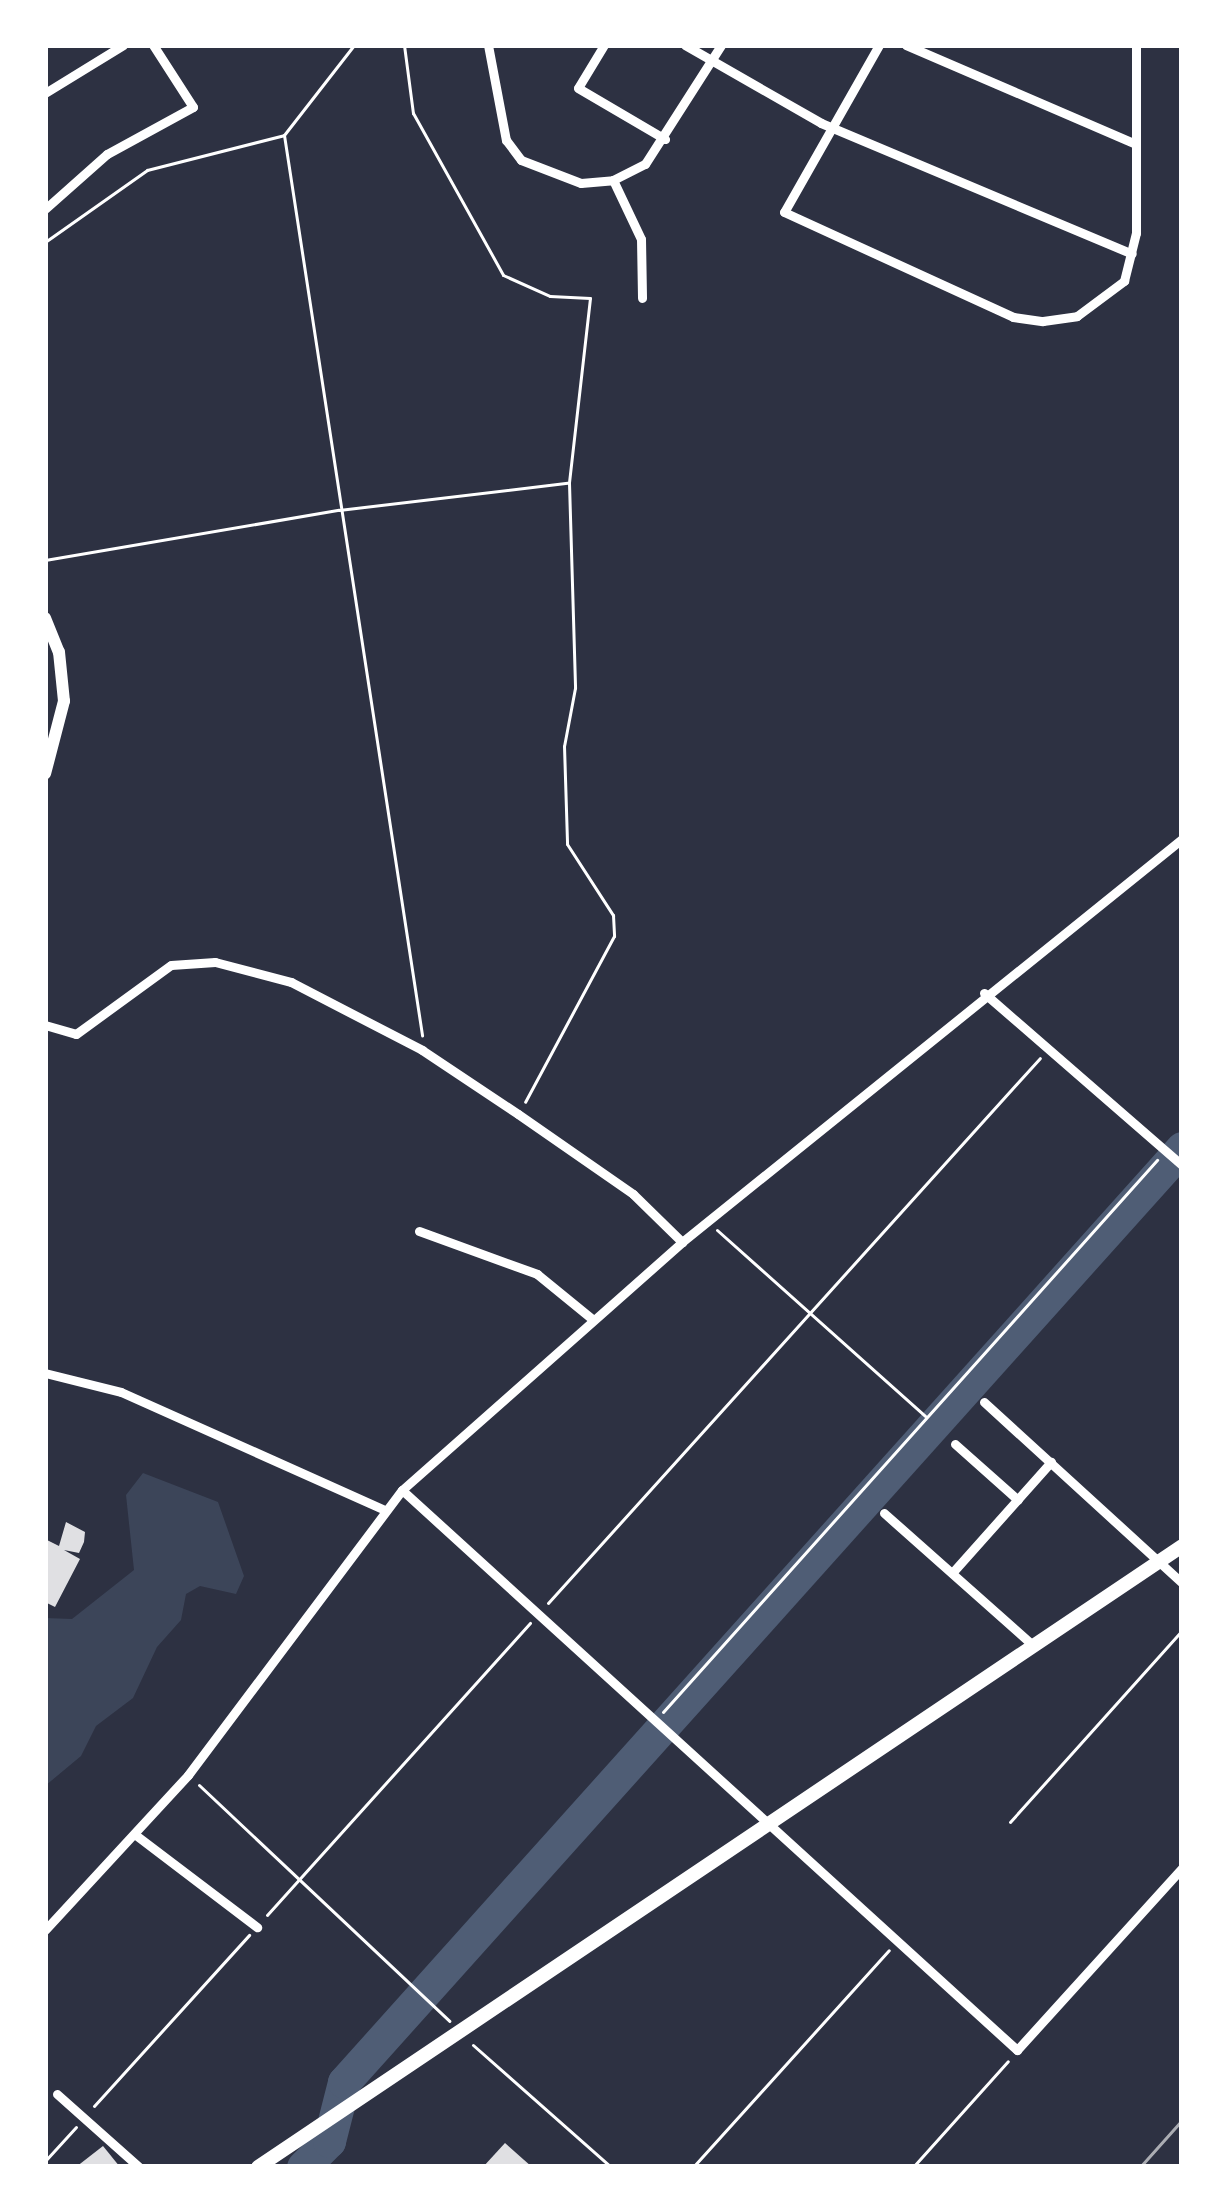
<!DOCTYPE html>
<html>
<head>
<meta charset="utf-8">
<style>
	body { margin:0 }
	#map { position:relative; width:1227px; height:2212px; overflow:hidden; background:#2d3142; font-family:"Roboto Condensed",sans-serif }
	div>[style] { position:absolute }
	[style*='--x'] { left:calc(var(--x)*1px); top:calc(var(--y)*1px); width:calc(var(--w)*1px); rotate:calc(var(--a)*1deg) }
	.green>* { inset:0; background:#3c4559 }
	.river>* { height:33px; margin:-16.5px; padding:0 16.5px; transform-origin:16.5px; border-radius:16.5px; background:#4f5d75 }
	.building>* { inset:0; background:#e0e0e3 }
	.path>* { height:3px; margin:-1.5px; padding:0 1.5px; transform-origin:1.5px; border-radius:1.5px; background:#fff }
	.minor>* { height:9px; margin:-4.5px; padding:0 4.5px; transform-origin:4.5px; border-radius:4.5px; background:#fff }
	.tertiary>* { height:12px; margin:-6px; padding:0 6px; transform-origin:6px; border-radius:6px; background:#fff }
	.secondary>* { height:14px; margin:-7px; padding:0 7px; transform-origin:7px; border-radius:7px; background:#fff }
	.tram>* { height:3px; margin:-1.5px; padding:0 1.5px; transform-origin:1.5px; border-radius:1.5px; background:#abadb3 }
	span { translate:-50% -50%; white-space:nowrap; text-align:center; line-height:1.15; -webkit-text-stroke:12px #fff; paint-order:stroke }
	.frame { position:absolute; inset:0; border:48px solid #fff; pointer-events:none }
</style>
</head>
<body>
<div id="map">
	<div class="green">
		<i style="clip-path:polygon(143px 1473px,218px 1502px,244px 1576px,236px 1594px,200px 1586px,186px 1594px,181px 1620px,157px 1647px,133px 1698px,96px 1726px,81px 1756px,45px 1786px,45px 1618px,72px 1619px,134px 1570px,126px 1495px)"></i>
	</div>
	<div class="river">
		<i style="--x:303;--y:2167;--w:37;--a:-45"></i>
		<i style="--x:329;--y:2141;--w:61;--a:-75.7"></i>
		<i style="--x:344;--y:2082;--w:1255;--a:-48.1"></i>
	</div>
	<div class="building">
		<i style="clip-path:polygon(66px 1522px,85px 1532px,84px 1542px,79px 1553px,64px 1550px,80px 1559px,55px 1607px,45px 1602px,45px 1539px,59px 1546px)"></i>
		<i style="clip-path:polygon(505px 2143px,532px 2167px,483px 2167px)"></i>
		<i style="clip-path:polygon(103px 2146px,120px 2167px,76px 2167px)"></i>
	</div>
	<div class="path">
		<i style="--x:404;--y:45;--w:69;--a:82.5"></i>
		<i style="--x:413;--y:113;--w:185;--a:60.9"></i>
		<i style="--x:503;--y:275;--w:51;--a:24.1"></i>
		<i style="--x:550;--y:296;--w:40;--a:2.9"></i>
		<i style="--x:590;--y:298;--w:186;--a:96.5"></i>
		<i style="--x:569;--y:483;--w:205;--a:88.3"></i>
		<i style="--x:575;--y:688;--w:59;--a:100.7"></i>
		<i style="--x:564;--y:746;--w:98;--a:88.2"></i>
		<i style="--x:567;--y:844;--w:85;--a:57.1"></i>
		<i style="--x:613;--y:915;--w:21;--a:87"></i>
		<i style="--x:614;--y:936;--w:188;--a:118.2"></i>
		<i style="--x:284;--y:135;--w:911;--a:81.28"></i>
		<i style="--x:45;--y:242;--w:125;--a:-35.2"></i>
		<i style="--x:147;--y:170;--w:141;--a:-14.3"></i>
		<i style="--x:284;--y:135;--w:114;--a:-52.1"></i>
		<i style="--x:45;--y:560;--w:298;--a:-9.7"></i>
		<i style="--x:339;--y:510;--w:230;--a:-6.8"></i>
		<i style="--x:717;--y:1230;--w:279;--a:41.8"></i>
		<i style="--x:548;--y:1603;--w:734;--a:-47.93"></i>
		<i style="--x:663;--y:1712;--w:741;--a:-48.17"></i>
		<i style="--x:199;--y:1785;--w:344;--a:43.3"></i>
		<i style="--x:1010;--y:1822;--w:258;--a:-48.1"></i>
		<i style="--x:267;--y:1915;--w:393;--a:-48"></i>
		<i style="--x:473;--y:2045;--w:184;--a:41.5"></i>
		<i style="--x:94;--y:2106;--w:231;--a:-47.8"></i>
		<i style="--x:45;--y:2161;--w:46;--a:-47.6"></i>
		<i style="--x:693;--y:2167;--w:292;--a:-47.9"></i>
		<i style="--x:913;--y:2167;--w:142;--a:-48.1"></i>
	</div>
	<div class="minor">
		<i style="--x:488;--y:45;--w:97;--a:79.3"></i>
		<i style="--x:506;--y:140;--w:25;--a:53"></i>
		<i style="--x:521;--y:160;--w:64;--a:21"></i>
		<i style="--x:581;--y:183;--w:32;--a:-5"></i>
		<i style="--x:613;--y:180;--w:36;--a:-27"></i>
		<i style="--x:645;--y:164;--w:141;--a:-57.4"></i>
		<i style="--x:604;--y:45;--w:50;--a:121.2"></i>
		<i style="--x:578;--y:88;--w:101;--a:30.4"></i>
		<i style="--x:685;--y:45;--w:157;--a:29.8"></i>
		<i style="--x:821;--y:123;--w:337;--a:22.8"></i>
		<i style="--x:879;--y:45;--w:192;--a:119.6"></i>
		<i style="--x:784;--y:212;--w:252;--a:24.6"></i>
		<i style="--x:1013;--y:317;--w:30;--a:8"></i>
		<i style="--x:1043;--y:321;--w:34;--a:-8"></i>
		<i style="--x:1077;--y:316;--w:59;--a:-36.7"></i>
		<i style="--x:1124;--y:281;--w:49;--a:-76"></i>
		<i style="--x:1136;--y:233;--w:188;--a:-90"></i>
		<i style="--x:906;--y:45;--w:248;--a:23.3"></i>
		<i style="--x:45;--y:93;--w:92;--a:-31.6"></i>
		<i style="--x:613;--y:180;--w:65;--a:64.6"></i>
		<i style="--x:641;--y:239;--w:59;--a:89"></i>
		<i style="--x:45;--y:209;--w:83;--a:-41.6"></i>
		<i style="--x:107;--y:154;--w:98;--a:-28.7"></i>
		<i style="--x:193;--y:107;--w:74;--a:-122.8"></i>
		<i style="--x:984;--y:993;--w:262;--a:41"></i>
		<i style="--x:45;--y:1025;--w:32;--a:16"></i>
		<i style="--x:76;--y:1034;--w:117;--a:-36"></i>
		<i style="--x:171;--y:965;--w:44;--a:-3.9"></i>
		<i style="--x:215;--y:962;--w:79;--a:14.7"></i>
		<i style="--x:291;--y:982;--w:148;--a:27.4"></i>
		<i style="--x:422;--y:1050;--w:115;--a:33.7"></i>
		<i style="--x:518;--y:1114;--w:140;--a:34.8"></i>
		<i style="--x:633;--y:1194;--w:69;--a:44.4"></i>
		<i style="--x:419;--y:1231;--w:126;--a:20"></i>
		<i style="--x:537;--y:1274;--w:70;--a:39.2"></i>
		<i style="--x:45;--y:1373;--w:78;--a:14"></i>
		<i style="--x:121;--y:1392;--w:289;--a:24.1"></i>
		<i style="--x:984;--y:1402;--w:268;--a:42.4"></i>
		<i style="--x:955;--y:1444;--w:84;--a:41.6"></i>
		<i style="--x:402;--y:1490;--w:832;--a:42.32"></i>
		<i style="--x:1017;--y:2050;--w:246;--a:-47.8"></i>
		<i style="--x:884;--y:1513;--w:200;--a:41.6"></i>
		<i style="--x:952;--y:1573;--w:149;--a:-48.3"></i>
		<i style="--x:137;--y:1836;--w:151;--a:37.2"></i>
		<i style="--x:45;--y:1930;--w:211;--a:-47.3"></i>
		<i style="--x:188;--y:1775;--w:356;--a:-53.1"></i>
		<i style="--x:402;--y:1490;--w:374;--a:-41.5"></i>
		<i style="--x:682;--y:1242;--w:642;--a:-38.87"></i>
		<i style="--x:57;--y:2094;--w:110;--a:41.7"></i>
	</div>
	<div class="tertiary">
		<i style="--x:45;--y:618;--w:37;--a:68"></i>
		<i style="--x:59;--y:652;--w:49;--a:84.2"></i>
		<i style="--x:64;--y:701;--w:75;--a:104.6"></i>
	</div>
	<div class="secondary">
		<i style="--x:258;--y:2167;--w:1113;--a:-33.9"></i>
	</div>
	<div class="tram">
		<i style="--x:1140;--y:2167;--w:63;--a:-48.2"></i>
	</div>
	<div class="frame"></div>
</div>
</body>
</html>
